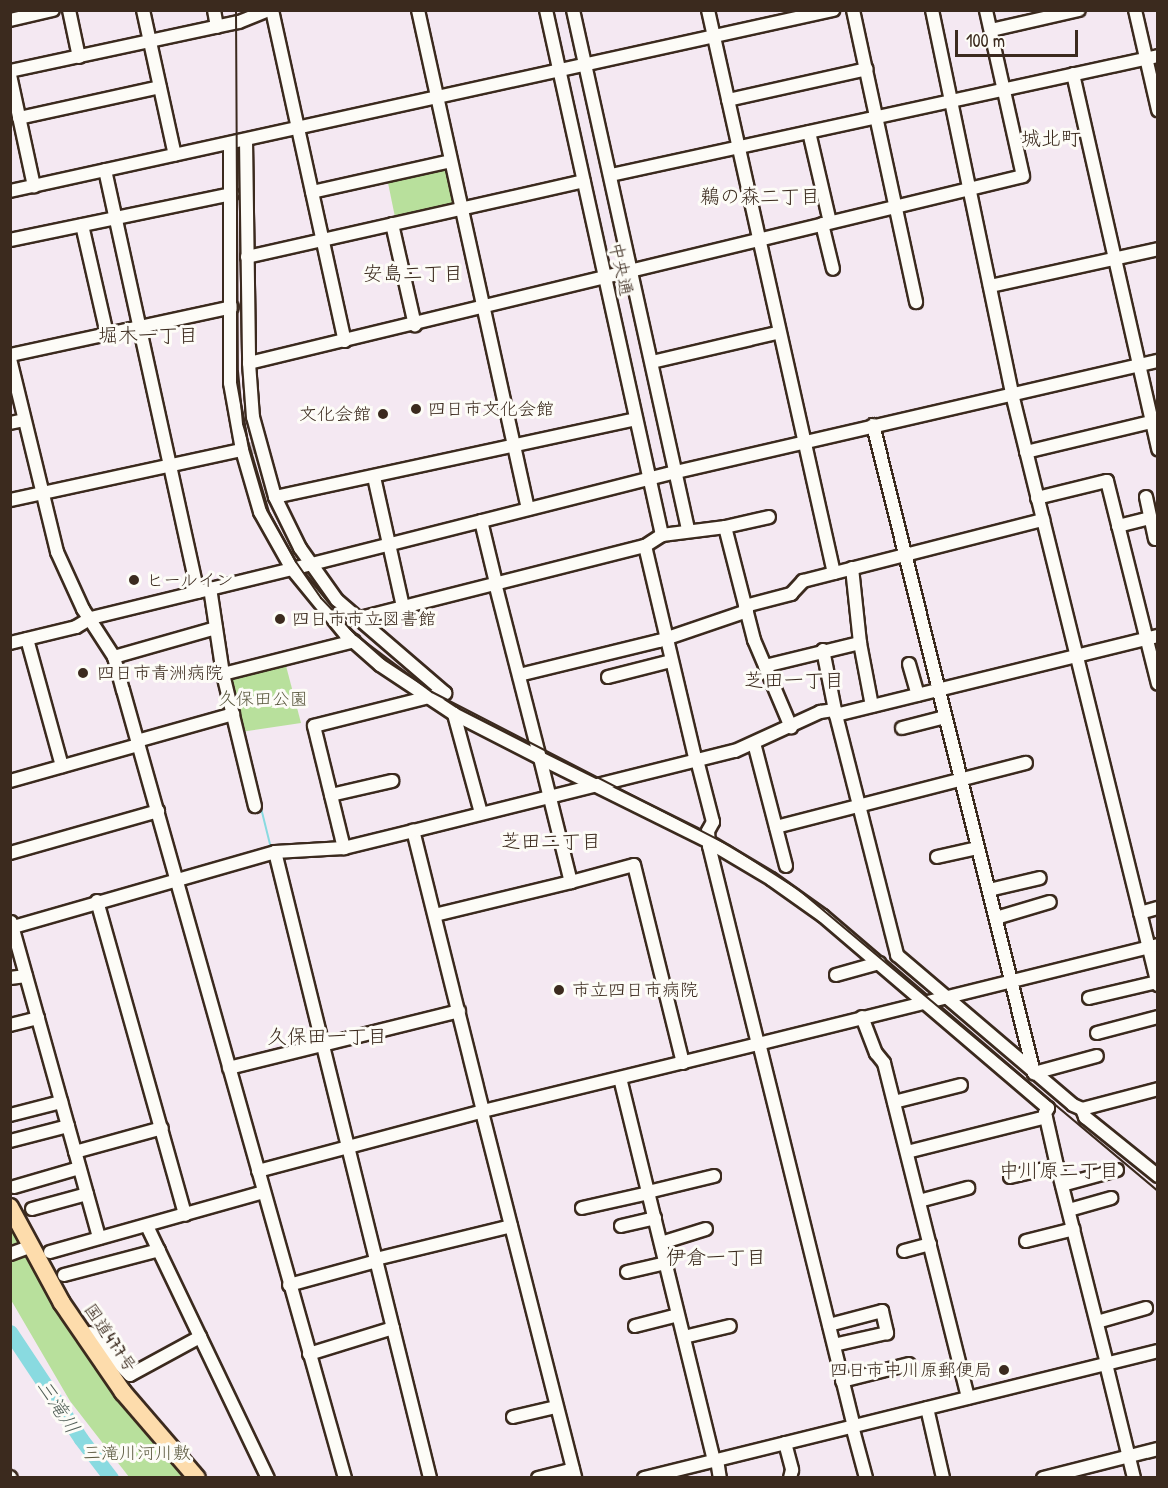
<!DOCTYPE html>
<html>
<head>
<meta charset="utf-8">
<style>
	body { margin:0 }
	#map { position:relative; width:1168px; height:1488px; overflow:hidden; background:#f4e8f2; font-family:"Patrick Hand","Klee One",sans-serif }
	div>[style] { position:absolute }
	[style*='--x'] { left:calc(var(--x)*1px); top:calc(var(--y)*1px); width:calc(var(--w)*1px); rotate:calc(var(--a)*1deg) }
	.green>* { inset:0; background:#b8e09c }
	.stream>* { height:2px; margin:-1px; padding:0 1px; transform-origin:1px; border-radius:1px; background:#89dae0 }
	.river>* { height:15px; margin:-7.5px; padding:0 7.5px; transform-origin:7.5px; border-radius:7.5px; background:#89dae0 }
	.minor-tunnel>* { height:12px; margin-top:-6px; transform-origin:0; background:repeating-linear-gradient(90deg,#cfc2c8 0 12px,transparent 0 18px) }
	.roads { filter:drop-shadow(2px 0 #3b2a1e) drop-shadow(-2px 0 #3b2a1e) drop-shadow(0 2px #3b2a1e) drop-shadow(0 -2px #3b2a1e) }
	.minor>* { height:12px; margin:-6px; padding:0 6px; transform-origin:6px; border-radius:6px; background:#fdfcf7 }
	.highway>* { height:16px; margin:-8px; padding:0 8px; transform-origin:8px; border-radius:8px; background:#fddcac }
	.rail>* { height:2px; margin:-1px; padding:0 1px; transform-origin:1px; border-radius:1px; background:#3b2a1e }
	.dots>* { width:16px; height:16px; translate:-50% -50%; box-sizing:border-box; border:3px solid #fdfcf7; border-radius:50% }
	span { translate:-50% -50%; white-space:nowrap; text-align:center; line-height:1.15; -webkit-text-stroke:6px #fdfcf7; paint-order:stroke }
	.street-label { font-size:18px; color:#3b2a1e }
	.poi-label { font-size:18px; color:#3b2a1e }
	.left { translate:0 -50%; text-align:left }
	.right { translate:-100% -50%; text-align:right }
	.park-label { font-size:18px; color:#5a583e }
	.neighbourhood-label { font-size:20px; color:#3b2a1e }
	.water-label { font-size:20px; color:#525f58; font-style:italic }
	.frame { position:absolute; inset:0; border:12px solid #3b2a1e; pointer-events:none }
	.scale { position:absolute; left:955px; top:30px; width:123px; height:27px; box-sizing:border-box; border:3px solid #3b2a1e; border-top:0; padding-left:8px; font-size:18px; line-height:21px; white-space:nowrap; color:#3b2a1e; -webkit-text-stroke:4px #fdfcf7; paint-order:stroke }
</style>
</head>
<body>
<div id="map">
	<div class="green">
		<i style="clip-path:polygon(444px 167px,455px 201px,451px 205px,395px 217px,387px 178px)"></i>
		<i style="clip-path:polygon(285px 662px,301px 723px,241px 732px,227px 677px)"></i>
		<i style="clip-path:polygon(10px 1226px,40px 1281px,115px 1395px,187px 1477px,129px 1477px,70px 1401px,11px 1300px)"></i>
	</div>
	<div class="stream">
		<i style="--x:260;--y:804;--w:45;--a:76"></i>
	</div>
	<div class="river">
		<i style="--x:10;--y:1332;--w:128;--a:56.4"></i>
		<i style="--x:81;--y:1439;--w:49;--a:52.4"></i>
	</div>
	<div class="minor-tunnel">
		<i style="--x:242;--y:450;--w:17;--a:-10"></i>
	</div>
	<div class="roads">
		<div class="minor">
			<i style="--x:69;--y:10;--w:48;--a:78"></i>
			<i style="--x:143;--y:10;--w:148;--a:77.6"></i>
			<i style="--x:214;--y:10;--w:17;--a:80"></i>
			<i style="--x:272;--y:10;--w:339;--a:77.6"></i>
			<i style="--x:418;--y:10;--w:511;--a:77.57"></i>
			<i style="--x:546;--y:10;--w:538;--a:77.54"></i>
			<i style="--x:573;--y:10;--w:532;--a:77.51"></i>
			<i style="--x:708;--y:10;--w:577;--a:77.39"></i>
			<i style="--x:853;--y:10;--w:299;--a:77.8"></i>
			<i style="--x:932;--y:10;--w:392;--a:78.2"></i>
			<i style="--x:1012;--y:394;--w:609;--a:76.12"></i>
			<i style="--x:1135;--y:10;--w:103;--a:77"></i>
			<i style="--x:10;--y:20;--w:44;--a:-13.1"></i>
			<i style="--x:991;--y:30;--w:90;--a:-12.8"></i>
			<i style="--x:10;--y:71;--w:234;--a:-12.1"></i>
			<i style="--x:239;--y:22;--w:32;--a:-22"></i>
			<i style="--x:1073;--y:74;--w:385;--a:77.2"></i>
			<i style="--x:10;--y:75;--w:114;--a:77.8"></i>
			<i style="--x:728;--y:100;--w:142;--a:-12.6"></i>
			<i style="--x:19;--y:118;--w:144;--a:-12.4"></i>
			<i style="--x:809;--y:132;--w:92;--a:76.9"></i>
			<i style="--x:246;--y:140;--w:223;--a:89.2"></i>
			<i style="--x:249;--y:363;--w:54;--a:85.8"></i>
			<i style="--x:253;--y:417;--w:83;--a:74.6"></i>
			<i style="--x:275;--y:497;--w:57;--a:63.9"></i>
			<i style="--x:300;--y:548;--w:64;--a:54.6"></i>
			<i style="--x:337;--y:600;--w:143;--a:40.7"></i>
			<i style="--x:445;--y:693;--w:135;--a:165.9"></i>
			<i style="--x:314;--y:726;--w:126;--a:76.2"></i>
			<i style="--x:230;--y:143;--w:240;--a:90"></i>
			<i style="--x:230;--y:383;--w:68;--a:79.8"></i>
			<i style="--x:242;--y:450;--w:65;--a:73.8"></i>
			<i style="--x:260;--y:512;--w:65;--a:60.7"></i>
			<i style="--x:292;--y:569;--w:396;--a:-14.2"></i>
			<i style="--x:676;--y:472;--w:495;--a:-13"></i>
			<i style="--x:105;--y:170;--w:432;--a:77.6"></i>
			<i style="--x:611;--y:175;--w:560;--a:-12.27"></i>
			<i style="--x:10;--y:191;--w:843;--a:-12.4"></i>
			<i style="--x:312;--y:192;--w:142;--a:-12.6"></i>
			<i style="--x:392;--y:224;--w:104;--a:77.2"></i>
			<i style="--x:822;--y:224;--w:46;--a:76.3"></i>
			<i style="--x:82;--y:225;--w:112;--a:77.1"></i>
			<i style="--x:10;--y:240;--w:227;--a:-11.7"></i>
			<i style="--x:247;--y:257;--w:345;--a:-12.7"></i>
			<i style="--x:990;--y:286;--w:172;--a:-12.4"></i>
			<i style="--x:10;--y:355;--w:227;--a:-12.2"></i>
			<i style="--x:10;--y:359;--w:199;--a:76.3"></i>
			<i style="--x:57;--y:552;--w:63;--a:65.5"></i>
			<i style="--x:83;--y:609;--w:57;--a:57.1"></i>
			<i style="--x:114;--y:657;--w:34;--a:75"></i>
			<i style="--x:123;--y:690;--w:819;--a:74.27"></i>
			<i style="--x:652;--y:362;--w:128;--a:-13.1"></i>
			<i style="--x:249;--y:363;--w:796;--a:-13.58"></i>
			<i style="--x:1023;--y:176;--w:170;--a:-102.6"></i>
			<i style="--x:10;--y:423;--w:14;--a:-12"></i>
			<i style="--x:873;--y:425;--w:668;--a:76.05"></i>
			<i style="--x:1026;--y:452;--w:129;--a:-13.5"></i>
			<i style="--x:374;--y:477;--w:133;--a:77.4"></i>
			<i style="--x:275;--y:497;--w:369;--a:-12.2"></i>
			<i style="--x:1146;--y:497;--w:43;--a:77.9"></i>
			<i style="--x:1037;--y:498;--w:72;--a:-13.7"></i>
			<i style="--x:1107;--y:481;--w:209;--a:75.9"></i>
			<i style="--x:10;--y:500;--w:237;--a:-12.2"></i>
			<i style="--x:481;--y:521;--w:64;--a:76.4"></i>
			<i style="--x:1118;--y:526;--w:33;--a:-14"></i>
			<i style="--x:725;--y:527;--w:45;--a:-12.8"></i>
			<i style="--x:645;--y:546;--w:221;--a:76.7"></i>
			<i style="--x:852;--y:568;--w:75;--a:83.9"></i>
			<i style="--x:860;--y:643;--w:64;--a:79.2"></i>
			<i style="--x:495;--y:583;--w:181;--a:75.6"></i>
			<i style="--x:540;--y:758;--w:189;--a:26.4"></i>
			<i style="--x:709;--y:842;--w:72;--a:30.8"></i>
			<i style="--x:771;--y:879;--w:64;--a:35.4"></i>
			<i style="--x:823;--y:916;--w:296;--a:40.5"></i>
			<i style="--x:1048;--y:1108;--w:6;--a:121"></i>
			<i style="--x:1045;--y:1113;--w:54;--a:77.2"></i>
			<i style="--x:1057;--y:1166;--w:203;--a:75.8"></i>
			<i style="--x:210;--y:588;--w:87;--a:81.4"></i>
			<i style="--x:223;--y:674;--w:136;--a:76.4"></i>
			<i style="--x:745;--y:606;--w:48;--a:-14.6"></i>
			<i style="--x:791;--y:594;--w:18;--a:-47"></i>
			<i style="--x:803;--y:581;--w:248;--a:-14.3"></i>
			<i style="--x:356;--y:619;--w:298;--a:-14.2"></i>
			<i style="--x:645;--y:546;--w:20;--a:-33"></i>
			<i style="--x:662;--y:535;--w:64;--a:-7.2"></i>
			<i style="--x:725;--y:527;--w:117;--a:75.6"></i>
			<i style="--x:754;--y:640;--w:95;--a:67"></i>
			<i style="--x:27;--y:639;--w:132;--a:74.6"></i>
			<i style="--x:10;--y:643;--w:68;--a:-13.6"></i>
			<i style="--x:76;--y:627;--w:17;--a:-31"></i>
			<i style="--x:91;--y:618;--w:207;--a:-13.7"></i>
			<i style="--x:292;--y:569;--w:85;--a:50.7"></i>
			<i style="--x:346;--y:635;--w:45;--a:41.4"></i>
			<i style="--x:380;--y:665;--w:89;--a:33.5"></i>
			<i style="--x:823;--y:650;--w:61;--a:78.7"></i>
			<i style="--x:114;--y:657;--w:106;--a:-15.9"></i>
			<i style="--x:909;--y:664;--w:32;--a:74"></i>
			<i style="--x:765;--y:666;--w:98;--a:-13.6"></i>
			<i style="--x:223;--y:674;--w:135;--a:-14.1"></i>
			<i style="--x:519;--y:675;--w:144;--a:-13.7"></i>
			<i style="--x:659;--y:641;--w:93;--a:-18.8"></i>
			<i style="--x:608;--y:677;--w:65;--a:-14.3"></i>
			<i style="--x:836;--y:715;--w:248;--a:75.7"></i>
			<i style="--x:897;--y:955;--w:231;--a:40.4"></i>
			<i style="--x:1073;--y:1105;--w:10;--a:24"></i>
			<i style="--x:1082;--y:1109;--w:79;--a:-14.7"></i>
			<i style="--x:902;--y:728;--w:44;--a:-14.3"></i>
			<i style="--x:137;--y:741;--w:100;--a:-15.7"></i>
			<i style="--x:754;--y:743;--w:127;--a:75.4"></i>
			<i style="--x:697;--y:760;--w:64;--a:75.5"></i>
			<i style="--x:713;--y:822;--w:10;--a:119"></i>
			<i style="--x:708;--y:831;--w:15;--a:86"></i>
			<i style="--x:709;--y:846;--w:204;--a:76.1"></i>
			<i style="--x:758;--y:1044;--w:283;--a:166.3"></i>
			<i style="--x:483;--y:1111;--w:289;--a:-104"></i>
			<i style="--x:413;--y:831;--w:332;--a:-14"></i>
			<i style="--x:735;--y:751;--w:94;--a:-24.6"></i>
			<i style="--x:820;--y:712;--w:15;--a:-8"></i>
			<i style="--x:835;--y:710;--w:5;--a:79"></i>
			<i style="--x:836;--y:715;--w:332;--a:-13.8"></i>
			<i style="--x:10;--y:781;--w:133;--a:-15.7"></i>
			<i style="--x:331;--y:795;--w:63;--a:-12.9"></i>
			<i style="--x:481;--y:813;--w:103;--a:-105.3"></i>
			<i style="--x:454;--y:714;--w:97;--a:27.1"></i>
			<i style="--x:540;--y:758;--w:128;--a:76"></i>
			<i style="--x:571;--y:882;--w:65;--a:-15.1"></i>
			<i style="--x:634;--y:865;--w:204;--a:76.1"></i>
			<i style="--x:776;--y:827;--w:258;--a:-14.4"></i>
			<i style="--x:275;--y:852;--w:645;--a:76.09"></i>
			<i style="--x:10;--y:853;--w:154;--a:-15.8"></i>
			<i style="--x:937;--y:857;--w:42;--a:-12.4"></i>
			<i style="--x:989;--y:890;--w:52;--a:-13.2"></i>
			<i style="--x:97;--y:901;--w:326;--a:74.3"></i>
			<i style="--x:1140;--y:913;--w:19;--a:-16"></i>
			<i style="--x:435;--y:915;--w:140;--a:-13.6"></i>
			<i style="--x:996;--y:918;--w:56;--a:-16.5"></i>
			<i style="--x:11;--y:922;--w:328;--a:74.4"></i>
			<i style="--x:10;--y:928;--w:276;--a:-16"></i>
			<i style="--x:275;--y:852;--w:69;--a:-3.3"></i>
			<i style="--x:344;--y:848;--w:71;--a:-13.8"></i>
			<i style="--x:836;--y:975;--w:45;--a:-15.6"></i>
			<i style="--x:10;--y:978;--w:16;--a:-7"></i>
			<i style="--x:1089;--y:998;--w:70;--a:-13.2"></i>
			<i style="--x:862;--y:1017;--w:39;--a:69"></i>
			<i style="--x:876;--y:1053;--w:13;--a:51"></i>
			<i style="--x:884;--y:1063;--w:345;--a:75.9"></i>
			<i style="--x:10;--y:1025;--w:29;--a:-14"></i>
			<i style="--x:1097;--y:1033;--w:63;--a:-14.7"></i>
			<i style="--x:759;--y:1043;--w:395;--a:76.1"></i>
			<i style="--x:758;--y:1044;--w:412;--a:-13.9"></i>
			<i style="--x:229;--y:1068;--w:237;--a:-13.9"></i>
			<i style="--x:1034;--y:1073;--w:65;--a:-15.1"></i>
			<i style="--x:620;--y:1078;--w:393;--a:76.2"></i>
			<i style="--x:894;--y:1102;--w:69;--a:-14.2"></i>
			<i style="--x:1082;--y:1109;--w:9;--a:69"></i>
			<i style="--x:1085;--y:1117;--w:94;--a:38.9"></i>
			<i style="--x:482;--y:1112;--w:378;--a:75.7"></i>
			<i style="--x:10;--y:1115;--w:53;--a:-14.3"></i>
			<i style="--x:10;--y:1141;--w:60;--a:-14.5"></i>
			<i style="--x:75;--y:1152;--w:90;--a:-15.4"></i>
			<i style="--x:907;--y:1152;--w:143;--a:-14.1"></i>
			<i style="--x:258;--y:1171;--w:233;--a:-14.9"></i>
			<i style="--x:1010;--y:1177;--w:48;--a:-13.2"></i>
			<i style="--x:1062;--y:1185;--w:57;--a:-15.3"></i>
			<i style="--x:14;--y:1187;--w:68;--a:-16.3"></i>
			<i style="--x:648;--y:1192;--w:68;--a:-13.6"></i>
			<i style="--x:919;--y:1201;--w:51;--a:-14.9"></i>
			<i style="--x:582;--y:1208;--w:69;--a:-12.6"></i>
			<i style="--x:32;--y:1209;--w:57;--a:-15.3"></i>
			<i style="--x:1069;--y:1210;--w:44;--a:-15.9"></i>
			<i style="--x:147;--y:1226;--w:280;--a:64.4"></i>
			<i style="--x:621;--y:1226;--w:35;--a:-13"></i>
			<i style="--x:1026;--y:1241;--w:49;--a:-14"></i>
			<i style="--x:661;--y:1243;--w:47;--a:-17.3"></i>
			<i style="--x:904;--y:1251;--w:27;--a:-15"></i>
			<i style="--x:50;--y:1252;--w:221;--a:-15.7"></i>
			<i style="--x:10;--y:1254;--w:23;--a:-20"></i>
			<i style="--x:376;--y:1259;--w:139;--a:-13.7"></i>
			<i style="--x:627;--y:1272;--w:40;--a:-13"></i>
			<i style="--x:64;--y:1275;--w:98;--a:-14.7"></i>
			<i style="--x:289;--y:1285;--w:91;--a:-15.3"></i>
			<i style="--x:1097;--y:1322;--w:51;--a:-15.9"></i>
			<i style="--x:829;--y:1325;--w:55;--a:-14.8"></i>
			<i style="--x:882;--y:1311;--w:23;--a:77"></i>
			<i style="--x:887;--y:1333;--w:54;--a:167.2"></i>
			<i style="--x:635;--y:1326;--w:44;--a:-14.3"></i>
			<i style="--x:90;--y:1333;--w:58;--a:46.4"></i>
			<i style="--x:130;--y:1375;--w:80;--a:-28.5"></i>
			<i style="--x:684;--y:1337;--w:47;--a:-13.4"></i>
			<i style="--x:309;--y:1354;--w:88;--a:-17.2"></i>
			<i style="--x:1106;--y:1364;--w:117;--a:76.2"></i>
			<i style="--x:842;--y:1381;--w:69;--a:-14.2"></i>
			<i style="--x:927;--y:1408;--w:72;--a:77.1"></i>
			<i style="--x:513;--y:1417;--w:44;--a:-13.1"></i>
			<i style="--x:852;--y:1426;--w:54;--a:74.9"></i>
			<i style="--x:785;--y:1443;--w:28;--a:75"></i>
			<i style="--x:792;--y:1470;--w:8;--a:104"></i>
			<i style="--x:717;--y:1460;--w:18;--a:81"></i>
			<i style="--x:10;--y:1477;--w:1;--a:45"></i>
			<i style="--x:538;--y:1478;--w:36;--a:-14"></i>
			<i style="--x:644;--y:1478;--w:529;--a:-13.88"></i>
			<i style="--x:1043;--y:1478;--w:119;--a:-14.2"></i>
		</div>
		<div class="highway">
			<i style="--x:10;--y:1207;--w:109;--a:61.6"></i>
			<i style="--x:62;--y:1303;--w:108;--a:55.6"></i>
			<i style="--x:123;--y:1392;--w:113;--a:49.3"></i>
		</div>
	</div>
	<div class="rail">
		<i style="--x:236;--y:10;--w:361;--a:89.7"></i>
		<i style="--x:238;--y:371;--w:53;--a:84.6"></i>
		<i style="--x:243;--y:424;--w:92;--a:73.5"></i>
		<i style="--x:269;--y:512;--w:57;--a:61.6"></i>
		<i style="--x:296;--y:562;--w:44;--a:55.2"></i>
		<i style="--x:321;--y:598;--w:51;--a:46.6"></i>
		<i style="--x:356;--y:635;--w:95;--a:36.9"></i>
		<i style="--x:432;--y:692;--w:334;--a:27.3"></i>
		<i style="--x:729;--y:845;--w:82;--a:32.5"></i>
		<i style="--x:798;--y:889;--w:470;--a:40"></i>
	</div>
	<div class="dots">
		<i style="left:416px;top:409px;background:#3b2a1e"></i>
		<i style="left:383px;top:414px;background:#3b2a1e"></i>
		<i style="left:134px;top:580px;background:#3b2a1e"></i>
		<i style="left:280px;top:619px;background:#3b2a1e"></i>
		<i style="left:83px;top:673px;background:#3b2a1e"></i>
		<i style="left:559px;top:990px;background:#3b2a1e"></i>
		<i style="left:1004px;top:1370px;background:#3b2a1e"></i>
	</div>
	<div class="street-label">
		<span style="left:621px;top:269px;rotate:78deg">中央通</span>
		<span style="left:110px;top:1338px;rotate:56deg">国道477号</span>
	</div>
	<div class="poi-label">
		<span class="left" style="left:428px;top:409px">四日市文化会館</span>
		<span class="right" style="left:371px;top:414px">文化会館</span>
		<span class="left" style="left:146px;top:580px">ヒールイン</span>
		<span class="left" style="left:292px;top:619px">四日市市立図書館</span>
		<span class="left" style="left:97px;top:673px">四日市青洲病院</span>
		<span class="left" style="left:572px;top:990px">市立四日市病院</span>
		<span class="right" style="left:992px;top:1370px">四日市中川原郵便局</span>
	</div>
	<div class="park-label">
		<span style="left:263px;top:699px">久保田公園</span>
		<span style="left:137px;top:1453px">三滝川河川敷</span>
	</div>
	<div class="neighbourhood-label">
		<span style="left:1051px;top:137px">城北町</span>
		<span style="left:760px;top:195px">鵜の森二丁目</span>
		<span style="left:413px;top:272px">安島二丁目</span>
		<span style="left:148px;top:334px">堀木一丁目</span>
		<span style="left:794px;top:679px">芝田一丁目</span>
		<span style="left:551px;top:840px">芝田二丁目</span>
		<span style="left:327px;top:1035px">久保田一丁目</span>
		<span style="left:1059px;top:1169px">中川原二丁目</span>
		<span style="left:716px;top:1256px">伊倉一丁目</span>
	</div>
	<div class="water-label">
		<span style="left:59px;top:1406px;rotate:57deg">三滝川</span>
	</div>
	<div class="frame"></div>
	<div class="scale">100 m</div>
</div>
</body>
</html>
